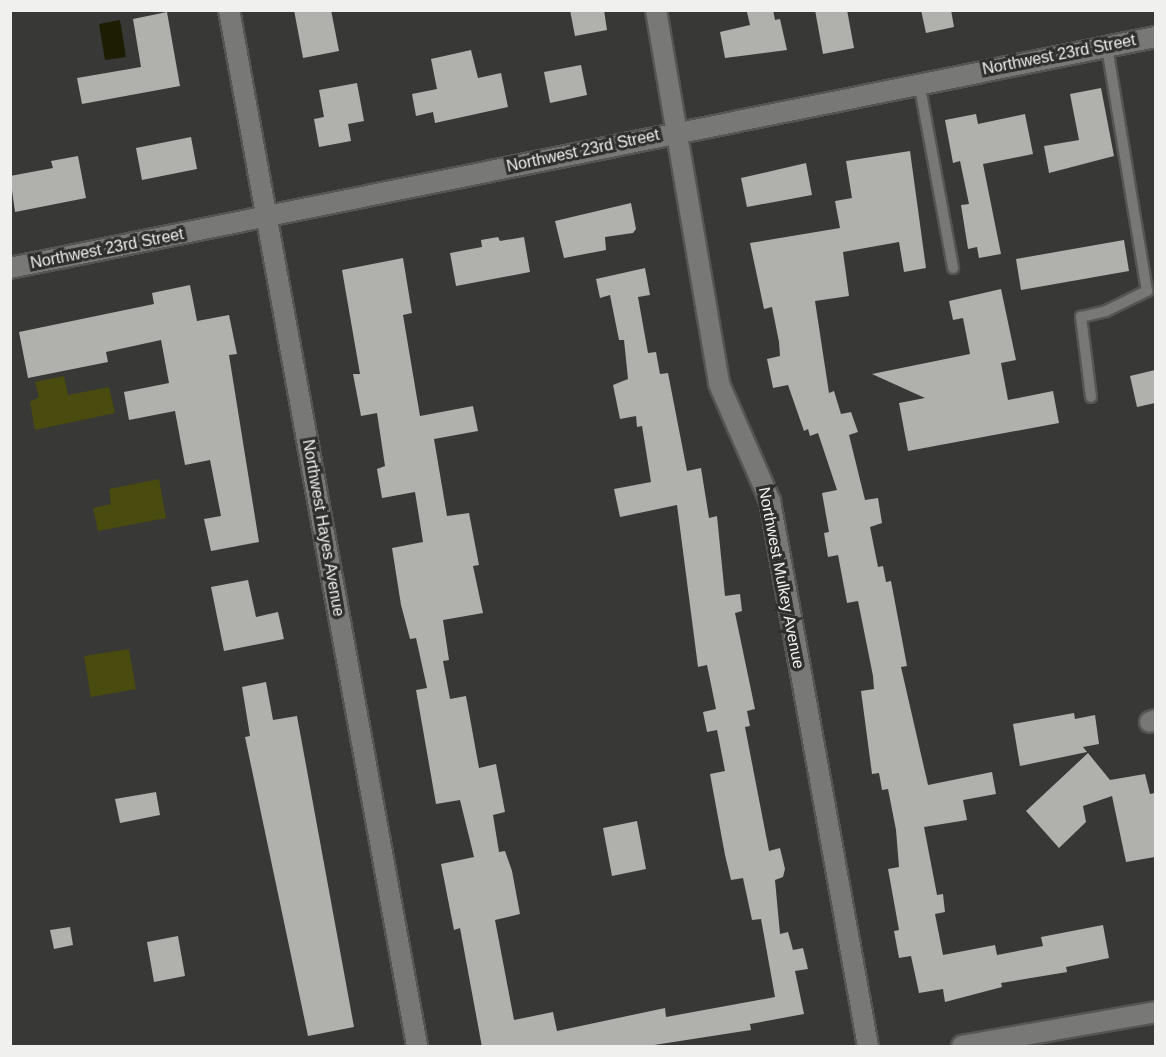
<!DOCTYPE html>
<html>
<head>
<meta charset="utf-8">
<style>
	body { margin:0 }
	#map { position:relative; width:1166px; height:1057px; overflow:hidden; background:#383836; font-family:Arial,sans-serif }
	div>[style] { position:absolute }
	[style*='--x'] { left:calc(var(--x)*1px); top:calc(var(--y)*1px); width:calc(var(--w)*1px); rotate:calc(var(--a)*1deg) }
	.green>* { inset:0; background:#4a4b0e }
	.water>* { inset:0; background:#1d1d03 }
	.building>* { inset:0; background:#b0b0ad }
	.roads { filter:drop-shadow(2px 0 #555554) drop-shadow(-2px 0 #555554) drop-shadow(0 2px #555554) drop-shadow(0 -2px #555554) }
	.service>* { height:10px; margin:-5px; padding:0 5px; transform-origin:5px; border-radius:5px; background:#787976 }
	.minor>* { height:20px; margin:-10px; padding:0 10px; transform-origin:10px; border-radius:10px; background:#787976 }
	span { translate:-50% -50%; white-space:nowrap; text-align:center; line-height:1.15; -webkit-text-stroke:6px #2e2e2c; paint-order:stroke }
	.street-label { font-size:16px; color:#f0f0ef }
	.frame { position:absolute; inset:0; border:12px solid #f0f0ef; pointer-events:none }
</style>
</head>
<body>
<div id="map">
	<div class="green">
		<i style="clip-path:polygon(64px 376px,68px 395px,109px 387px,115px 413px,35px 430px,30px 402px,39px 397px,35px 382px)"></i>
		<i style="clip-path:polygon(159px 479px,166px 518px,98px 531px,93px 508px,111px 504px,109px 489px)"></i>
		<i style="clip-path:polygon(129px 649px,136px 689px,91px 697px,84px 656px)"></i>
	</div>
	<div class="water">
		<i style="clip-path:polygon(120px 20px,126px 57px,105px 60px,99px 24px)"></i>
	</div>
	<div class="building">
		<i style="clip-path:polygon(294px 10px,331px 10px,339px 51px,303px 58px)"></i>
		<i style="clip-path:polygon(570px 10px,604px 10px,607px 30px,575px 36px)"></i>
		<i style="clip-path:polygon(756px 10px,773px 10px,775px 20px,780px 19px,787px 50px,725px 58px,720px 32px,750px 25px,747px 12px)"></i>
		<i style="clip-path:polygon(815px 10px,847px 10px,854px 48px,823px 54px)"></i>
		<i style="clip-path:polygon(921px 10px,951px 10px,954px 27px,926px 33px)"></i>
		<i style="clip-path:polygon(167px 12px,180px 86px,82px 104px,77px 78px,141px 67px,133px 19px)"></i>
		<i style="clip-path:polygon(471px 50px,478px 78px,501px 73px,508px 107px,435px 123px,433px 112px,416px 116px,412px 94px,437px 89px,431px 59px)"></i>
		<i style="clip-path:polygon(581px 65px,587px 95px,550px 103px,544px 72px)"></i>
		<i style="clip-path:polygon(357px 83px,364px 121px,348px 124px,351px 141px,319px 147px,314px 119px,324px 117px,319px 90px)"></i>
		<i style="clip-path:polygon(1101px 88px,1114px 156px,1049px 173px,1044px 146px,1079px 140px,1070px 94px)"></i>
		<i style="clip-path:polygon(976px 114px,978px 124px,1025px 114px,1033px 154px,983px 164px,1001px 254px,979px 258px,977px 247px,968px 249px,961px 205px,969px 204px,960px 161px,953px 163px,945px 120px)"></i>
		<i style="clip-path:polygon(191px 137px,197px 169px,142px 180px,136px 148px)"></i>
		<i style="clip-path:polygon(910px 151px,926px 268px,904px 272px,899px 242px,843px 252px,849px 296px,815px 301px,829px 393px,834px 391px,841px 414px,851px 412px,858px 432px,849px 435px,865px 500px,878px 498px,882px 523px,870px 527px,878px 567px,883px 566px,886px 582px,891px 581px,907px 666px,901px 667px,928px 785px,992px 772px,996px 794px,963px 800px,967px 820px,924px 827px,937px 895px,943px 894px,945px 912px,935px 914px,943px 955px,995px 945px,997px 955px,1043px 946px,1041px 937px,1103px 925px,1109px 958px,1066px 967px,1067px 972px,1001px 983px,1002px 987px,945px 1002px,943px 989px,919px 993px,911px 956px,899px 958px,894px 931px,899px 930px,888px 869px,899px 867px,896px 830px,888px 789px,882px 790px,879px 773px,872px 774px,861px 691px,874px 689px,873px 676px,858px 601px,847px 603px,838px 555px,828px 557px,824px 533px,829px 532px,822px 493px,837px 490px,818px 433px,810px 436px,808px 429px,804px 431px,788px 385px,773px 388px,767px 359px,780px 356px,779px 342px,772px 307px,764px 309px,750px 243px,840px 228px,835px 201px,852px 198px,846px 161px)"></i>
		<i style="clip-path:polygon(78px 156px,86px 198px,15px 212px,10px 176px,53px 168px,51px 161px)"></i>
		<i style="clip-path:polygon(806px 163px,812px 195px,747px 207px,741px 178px)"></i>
		<i style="clip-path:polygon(631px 203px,636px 229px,633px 233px,605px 237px,606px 250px,564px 258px,555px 221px)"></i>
		<i style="clip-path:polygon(498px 237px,500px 241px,524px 237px,530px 272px,456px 286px,450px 253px,482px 247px,481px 240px)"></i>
		<i style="clip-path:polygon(1124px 240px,1129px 271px,1021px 290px,1016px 259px)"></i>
		<i style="clip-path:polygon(403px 258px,412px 313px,403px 315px,420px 416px,473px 406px,478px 431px,434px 439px,447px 516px,469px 513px,479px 565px,473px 566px,483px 613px,443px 620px,449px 660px,443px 661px,450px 699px,466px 696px,479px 768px,496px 764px,505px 812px,493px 815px,499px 852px,505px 851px,512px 871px,520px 914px,495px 920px,514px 1020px,553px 1012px,557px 1031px,665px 1008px,666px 1017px,775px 997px,761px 919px,752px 920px,743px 878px,731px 880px,725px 855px,710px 774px,725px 771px,717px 730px,707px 732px,703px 712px,716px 709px,707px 665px,698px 667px,677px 505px,620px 517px,614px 489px,651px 482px,642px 426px,637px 427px,636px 416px,620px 419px,613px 385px,628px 379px,624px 340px,619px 340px,610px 295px,600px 298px,596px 279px,645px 268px,650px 295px,638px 297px,648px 353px,656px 352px,660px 374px,668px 373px,687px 471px,701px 468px,709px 518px,717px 516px,725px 596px,740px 594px,742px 611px,735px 613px,755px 709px,747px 711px,750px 726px,745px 727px,769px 851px,780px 848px,785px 869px,783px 877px,775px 880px,780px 934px,788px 932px,793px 950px,803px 948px,808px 969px,795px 971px,804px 1014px,750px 1024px,751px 1030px,641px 1047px,482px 1047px,460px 928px,454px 930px,441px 864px,474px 857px,460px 800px,436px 804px,416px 690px,427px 688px,416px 638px,410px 639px,401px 605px,392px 548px,423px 542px,415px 492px,382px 498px,377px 469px,385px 466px,377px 413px,361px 416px,353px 374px,360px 374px,342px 270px)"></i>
		<i style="clip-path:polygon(190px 285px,197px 321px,229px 315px,237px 354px,229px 355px,259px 542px,211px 551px,204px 519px,221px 516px,210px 460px,185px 465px,175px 411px,129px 420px,124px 392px,169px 383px,161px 340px,106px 352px,108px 362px,28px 378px,19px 332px,154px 304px,152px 293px)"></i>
		<i style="clip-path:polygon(1001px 289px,1016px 360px,1001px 363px,1008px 400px,1053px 391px,1059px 423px,908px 451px,899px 403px,925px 398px,872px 374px,970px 354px,963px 318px,953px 320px,949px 301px)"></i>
		<i style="clip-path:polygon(1155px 370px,1155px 403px,1137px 407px,1130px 376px)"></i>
		<i style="clip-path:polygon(248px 580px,256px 617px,278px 612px,284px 639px,224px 651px,211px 587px)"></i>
		<i style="clip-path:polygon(266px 682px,273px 720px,297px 716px,354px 1027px,308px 1036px,245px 737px,250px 736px,242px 687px)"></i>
		<i style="clip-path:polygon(1074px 713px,1075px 719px,1095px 715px,1099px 744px,1083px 747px,1087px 752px,1020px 766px,1013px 724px)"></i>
		<i style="clip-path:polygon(1088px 753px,1110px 780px,1145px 774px,1150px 794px,1155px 793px,1155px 857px,1126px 862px,1112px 796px,1083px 806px,1086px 822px,1059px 848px,1026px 811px)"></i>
		<i style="clip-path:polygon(156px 792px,160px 815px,120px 823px,115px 799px)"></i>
		<i style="clip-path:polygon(637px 821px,646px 869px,612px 876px,603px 828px)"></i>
		<i style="clip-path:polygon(70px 927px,73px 945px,54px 949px,50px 930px)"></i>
		<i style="clip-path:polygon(178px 936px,185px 976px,154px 982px,147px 942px)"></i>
	</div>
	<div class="roads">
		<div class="service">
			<i style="--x:919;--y:82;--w:189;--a:79.6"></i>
			<i style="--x:1091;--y:397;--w:81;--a:-97.1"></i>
			<i style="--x:1081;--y:317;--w:26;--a:-13"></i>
			<i style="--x:1106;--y:311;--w:46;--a:-26"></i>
			<i style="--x:1147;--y:291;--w:248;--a:-99.3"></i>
		</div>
		<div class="minor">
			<i style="--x:229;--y:10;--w:1053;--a:79.71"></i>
			<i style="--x:656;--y:10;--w:379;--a:80.4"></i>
			<i style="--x:719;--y:384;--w:128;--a:66.4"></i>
			<i style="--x:770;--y:501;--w:554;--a:79.81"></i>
			<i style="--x:10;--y:268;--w:1169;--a:-11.4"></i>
			<i style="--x:1150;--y:722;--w:6;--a:-18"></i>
			<i style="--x:962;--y:1046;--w:197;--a:-9.9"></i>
		</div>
	</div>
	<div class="street-label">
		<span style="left:1059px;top:55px;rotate:-11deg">Northwest 23rd Street</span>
		<span style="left:583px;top:151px;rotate:-12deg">Northwest 23rd Street</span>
		<span style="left:107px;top:249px;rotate:-11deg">Northwest 23rd Street</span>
		<span style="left:323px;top:528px;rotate:80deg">Northwest Hayes Avenue</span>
		<span style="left:781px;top:578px;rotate:79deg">Northwest Mulkey Avenue</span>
	</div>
	<div class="frame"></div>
</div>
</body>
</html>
